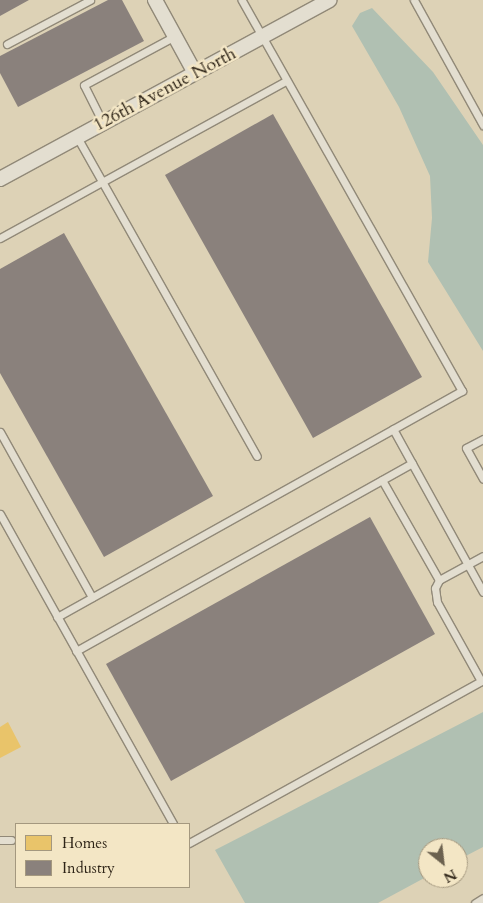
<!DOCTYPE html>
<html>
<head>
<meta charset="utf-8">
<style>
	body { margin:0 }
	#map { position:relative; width:483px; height:903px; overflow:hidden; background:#ddd2b6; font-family:Cardo,serif }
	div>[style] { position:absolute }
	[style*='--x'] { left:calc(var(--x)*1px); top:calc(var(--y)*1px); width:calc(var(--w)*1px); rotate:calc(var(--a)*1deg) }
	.water>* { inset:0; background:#b0c0b2 }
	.homes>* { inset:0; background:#e9c46a }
	.industry>* { inset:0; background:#8a817c }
	.roads { filter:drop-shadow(1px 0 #918978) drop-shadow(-1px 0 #918978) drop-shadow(0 1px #918978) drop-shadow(0 -1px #918978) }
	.lane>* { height:7px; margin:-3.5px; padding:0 3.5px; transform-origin:3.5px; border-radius:3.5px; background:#e3ded0 }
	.street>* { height:14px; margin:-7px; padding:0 7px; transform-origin:7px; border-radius:7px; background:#e3ded0 }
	span { translate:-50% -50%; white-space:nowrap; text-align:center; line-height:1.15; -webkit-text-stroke:5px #f3e6c5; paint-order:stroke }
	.street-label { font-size:18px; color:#2e2417 }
	.legend { position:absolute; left:15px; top:823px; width:175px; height:65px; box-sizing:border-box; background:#f3e6c5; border:1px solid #a4987f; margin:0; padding:6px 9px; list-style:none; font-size:15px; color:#2e2417 }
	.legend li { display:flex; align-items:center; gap:10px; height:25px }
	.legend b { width:25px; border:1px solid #a4987f }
	.north { position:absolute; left:418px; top:838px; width:50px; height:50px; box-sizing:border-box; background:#f3e6c5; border:1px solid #a4987f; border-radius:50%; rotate:151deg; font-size:14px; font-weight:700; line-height:20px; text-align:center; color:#2e2417 }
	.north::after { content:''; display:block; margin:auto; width:18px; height:22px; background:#6b614f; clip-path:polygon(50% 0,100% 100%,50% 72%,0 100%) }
</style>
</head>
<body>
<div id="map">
	<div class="water">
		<i style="clip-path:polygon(372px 8px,433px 72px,483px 145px,483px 351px,428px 262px,432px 218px,430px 176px,399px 107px,352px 26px,360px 13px)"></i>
		<i style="clip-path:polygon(483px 712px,483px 847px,458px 860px,458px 848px,428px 848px,428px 876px,378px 903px,245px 903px,215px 850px)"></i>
	</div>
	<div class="homes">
		<i style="clip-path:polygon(8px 722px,21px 747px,0 758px,0 727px)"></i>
	</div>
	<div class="industry">
		<i style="clip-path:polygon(0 0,29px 0,0 16px)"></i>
		<i style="clip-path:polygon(108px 0,122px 0,144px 41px,18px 107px,0 73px,0 56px)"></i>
		<i style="clip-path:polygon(273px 114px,422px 377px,313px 438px,165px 175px)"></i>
		<i style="clip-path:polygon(64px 233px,213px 496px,104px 557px,0 373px,0 269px)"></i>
		<i style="clip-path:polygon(370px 517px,435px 634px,171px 781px,106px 664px)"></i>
	</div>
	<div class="roads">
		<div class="lane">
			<i style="--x:414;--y:0;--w:143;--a:61.1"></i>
			<i style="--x:7;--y:44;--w:94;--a:-27.9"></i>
			<i style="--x:103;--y:123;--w:42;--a:-116.6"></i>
			<i style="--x:84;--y:85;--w:103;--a:-28.3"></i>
			<i style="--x:77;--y:137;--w:366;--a:60.6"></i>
			<i style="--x:0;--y:238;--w:326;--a:-28.8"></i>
			<i style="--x:393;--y:429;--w:186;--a:61.1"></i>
			<i style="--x:0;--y:432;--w:189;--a:60.9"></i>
			<i style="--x:483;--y:439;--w:19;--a:152"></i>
			<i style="--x:466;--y:448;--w:35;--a:61"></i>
			<i style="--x:382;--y:480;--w:115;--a:60.3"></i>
			<i style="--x:0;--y:514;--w:355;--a:60.8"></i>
			<i style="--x:57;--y:617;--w:464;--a:-29.2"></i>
			<i style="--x:462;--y:391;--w:449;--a:-119.4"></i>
			<i style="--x:76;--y:651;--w:385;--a:-29.2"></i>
			<i style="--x:0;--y:840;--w:11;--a:0"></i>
			<i style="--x:189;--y:843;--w:334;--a:-29"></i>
			<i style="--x:481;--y:681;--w:90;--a:-119.1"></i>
			<i style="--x:437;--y:602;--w:14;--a:-98"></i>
			<i style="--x:435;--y:588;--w:9;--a:-63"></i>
			<i style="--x:439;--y:580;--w:50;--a:-28.6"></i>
			<i style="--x:475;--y:903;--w:9;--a:-32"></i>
		</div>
		<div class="street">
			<i style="--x:155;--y:0;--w:83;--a:61.3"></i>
			<i style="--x:0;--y:179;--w:375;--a:-28.5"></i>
		</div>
	</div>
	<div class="street-label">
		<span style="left:165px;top:90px;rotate:-28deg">126th Avenue North</span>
	</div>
	<ul class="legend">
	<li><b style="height:14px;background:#e9c46a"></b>Homes</li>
	<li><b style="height:14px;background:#8a817c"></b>Industry</li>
	</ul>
	<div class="north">N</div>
</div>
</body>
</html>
